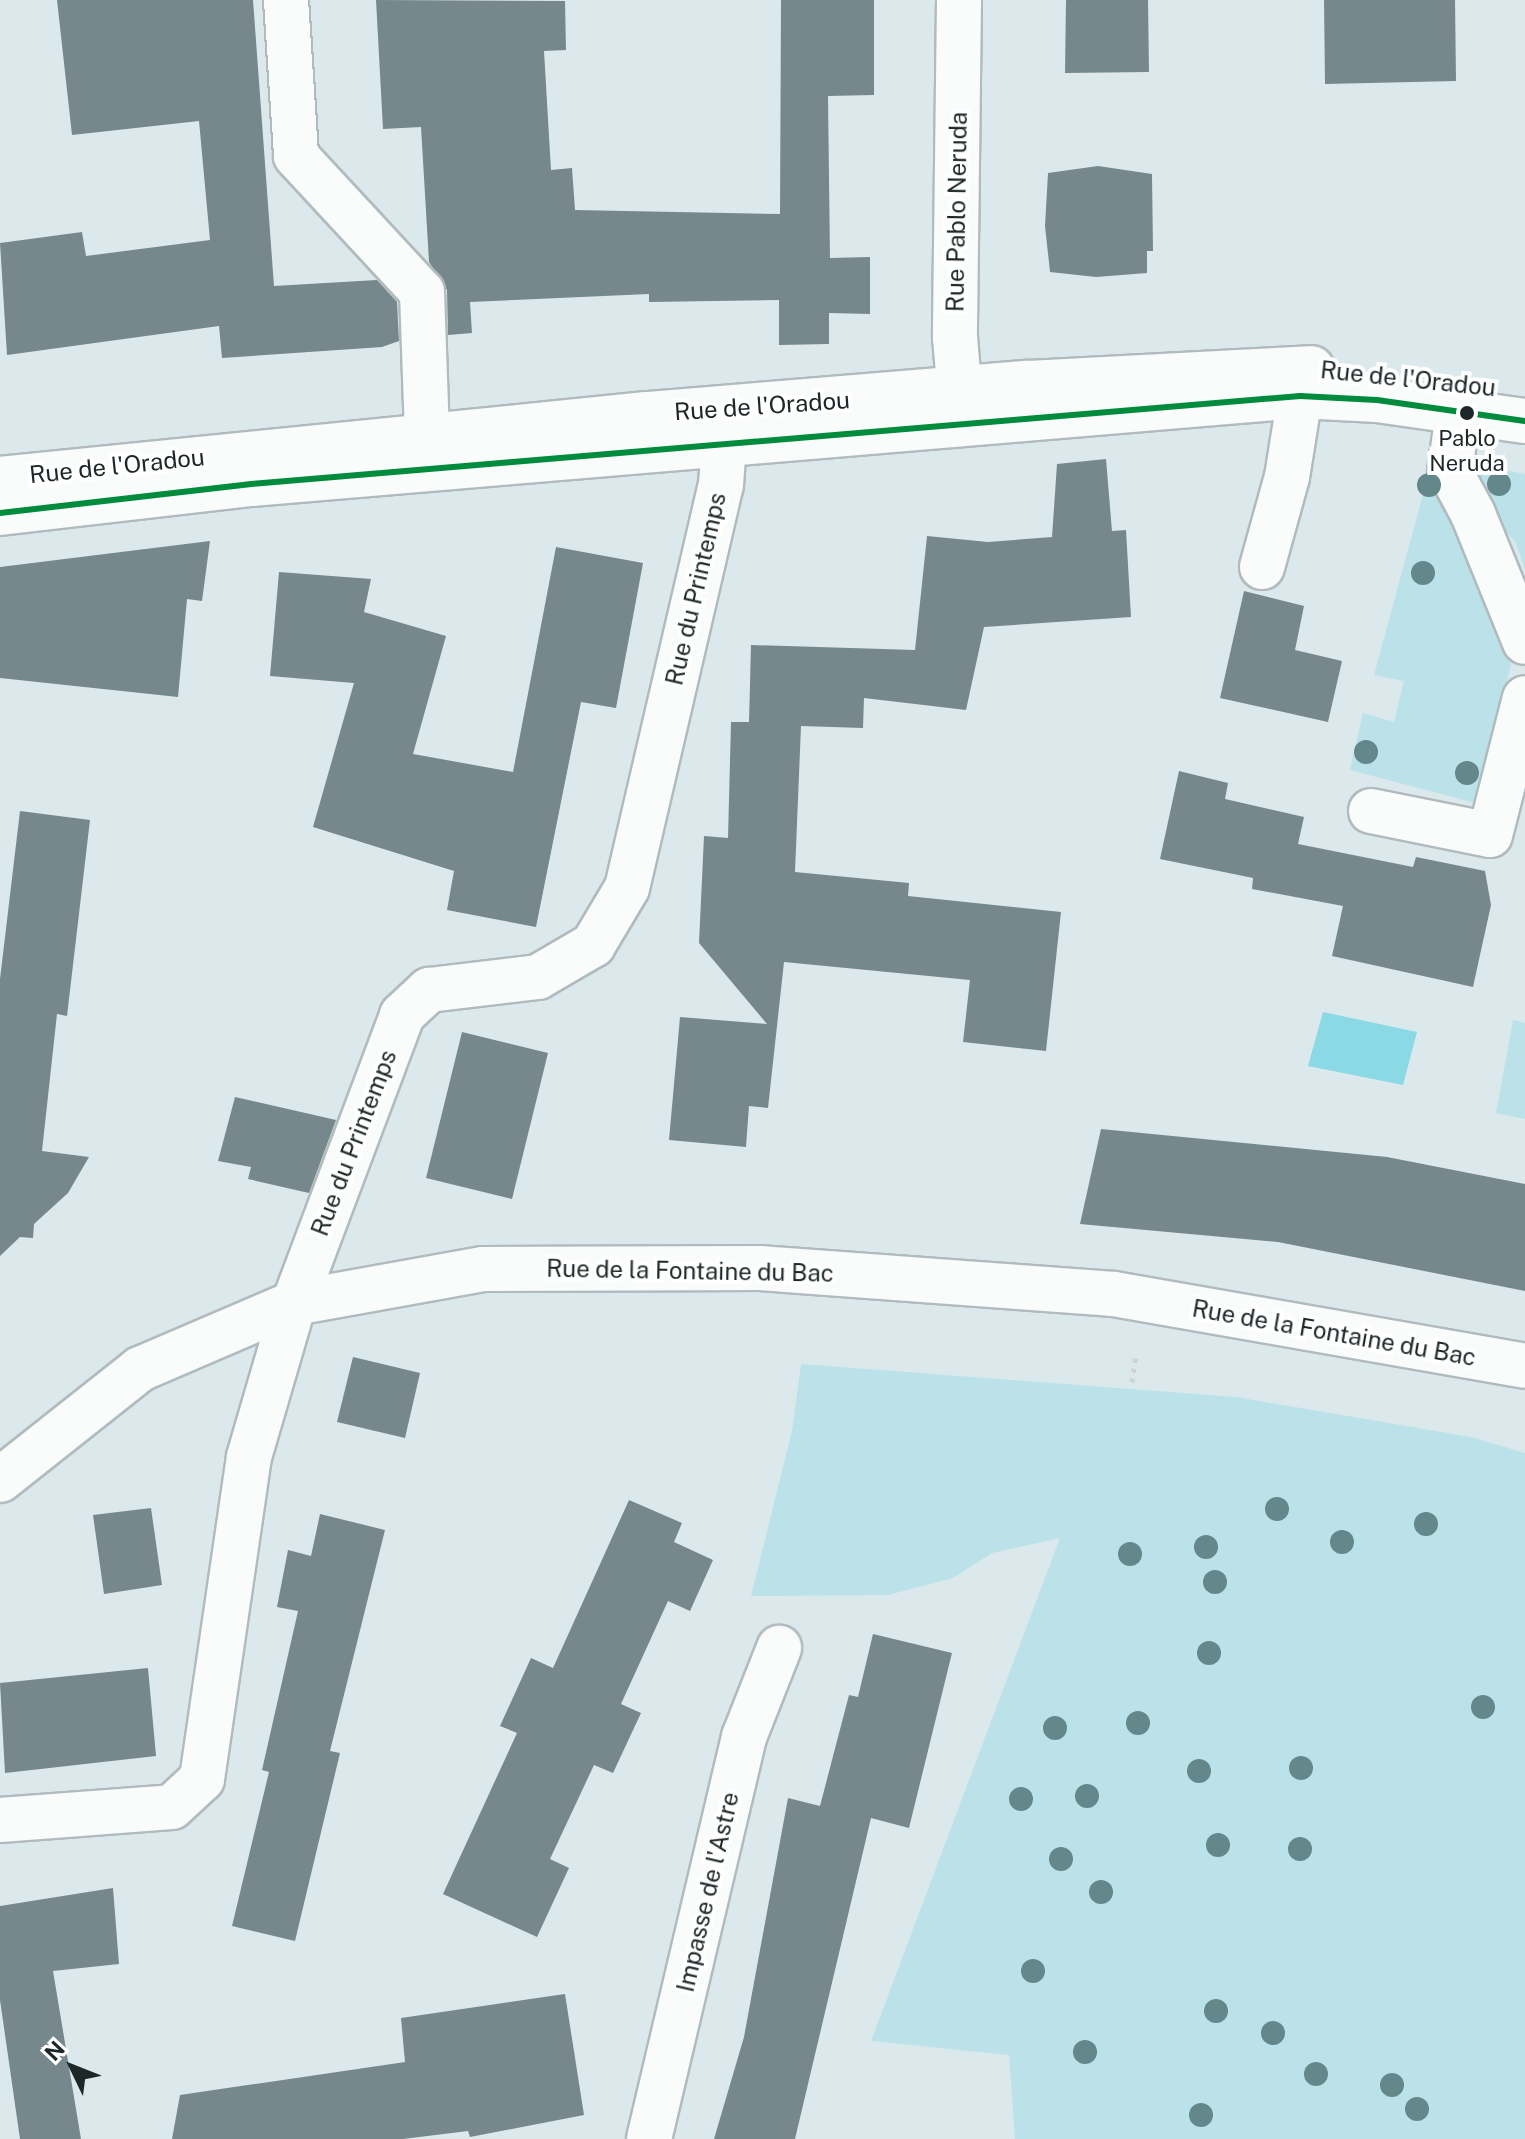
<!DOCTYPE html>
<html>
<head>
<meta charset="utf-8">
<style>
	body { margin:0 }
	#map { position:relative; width:1525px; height:2139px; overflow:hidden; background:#dbe9ec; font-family:"Public Sans",sans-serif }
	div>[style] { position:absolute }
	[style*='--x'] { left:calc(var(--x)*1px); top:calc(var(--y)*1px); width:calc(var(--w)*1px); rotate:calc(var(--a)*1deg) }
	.green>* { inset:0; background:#bbe2e8 }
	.water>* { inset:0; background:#8ad9e5 }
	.building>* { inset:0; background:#76888b }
	.path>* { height:5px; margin-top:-2.5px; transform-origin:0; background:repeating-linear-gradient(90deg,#ced2d2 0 4px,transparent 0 10px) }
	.roads { filter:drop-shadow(2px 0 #b1bbbe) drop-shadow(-2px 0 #b1bbbe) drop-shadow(0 2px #b1bbbe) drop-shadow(0 -2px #b1bbbe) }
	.minor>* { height:44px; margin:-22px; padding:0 22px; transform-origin:22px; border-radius:22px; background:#fafcfc }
	.bus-1>* { height:6px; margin:-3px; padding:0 3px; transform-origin:3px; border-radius:3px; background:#008c3c }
	.trees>* { width:24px; height:24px; margin:-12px; border-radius:50%; background:#63878b }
	.dots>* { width:22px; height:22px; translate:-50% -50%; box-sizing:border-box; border:4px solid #fff; border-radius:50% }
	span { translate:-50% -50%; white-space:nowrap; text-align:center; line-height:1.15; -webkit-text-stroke:8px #fff; paint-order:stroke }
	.bus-label { font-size:22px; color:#1d2728 }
	.street-label { font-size:24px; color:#1d2728 }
	.north { position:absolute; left:32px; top:2027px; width:80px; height:80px; -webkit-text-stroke:6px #fff; paint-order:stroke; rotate:313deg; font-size:22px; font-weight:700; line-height:32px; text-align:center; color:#1d2728 }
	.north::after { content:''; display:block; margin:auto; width:28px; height:36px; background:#1d2728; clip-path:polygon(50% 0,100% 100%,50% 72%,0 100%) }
</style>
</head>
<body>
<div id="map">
	<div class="green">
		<i style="clip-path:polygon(1482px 466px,1525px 474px,1525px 570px,1516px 543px,1473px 492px)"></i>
		<i style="clip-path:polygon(1428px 476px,1489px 581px,1511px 666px,1475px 803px,1350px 770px,1363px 713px,1394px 722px,1404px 681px,1374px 675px)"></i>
		<i style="clip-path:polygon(1513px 1020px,1525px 1023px,1525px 1119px,1496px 1113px)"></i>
		<i style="clip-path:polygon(801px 1364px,1236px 1397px,1471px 1437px,1525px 1453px,1525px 2139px,1015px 2139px,1009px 2055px,871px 2041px,1060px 1538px,992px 1553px,953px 1578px,888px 1595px,751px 1596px,792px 1431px)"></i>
	</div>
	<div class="water">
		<i style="clip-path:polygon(1323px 1012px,1417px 1032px,1403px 1085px,1308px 1066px)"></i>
	</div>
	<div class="building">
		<i style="clip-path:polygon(57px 0,253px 0,274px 286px,377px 280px,397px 302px,399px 341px,382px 347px,222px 358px,219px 326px,7px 355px,0 243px,82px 232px,86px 256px,210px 240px,199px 121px,72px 135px)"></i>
		<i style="clip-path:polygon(376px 0,565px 1px,566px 50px,544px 51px,551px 170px,572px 168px,575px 210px,780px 214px,781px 0,874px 0,874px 95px,828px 96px,830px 258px,870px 257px,870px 314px,829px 313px,829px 344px,779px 345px,779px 300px,649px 302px,649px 294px,470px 302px,472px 333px,448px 335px,447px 290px,429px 262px,421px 127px,383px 129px)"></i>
		<i style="clip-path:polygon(1066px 0,1148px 0,1149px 72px,1065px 73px)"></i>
		<i style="clip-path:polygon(1324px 0,1455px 0,1456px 81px,1325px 84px)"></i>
		<i style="clip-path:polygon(1098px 166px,1152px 174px,1153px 251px,1147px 251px,1147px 273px,1096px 277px,1050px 272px,1045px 226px,1048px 173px)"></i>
		<i style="clip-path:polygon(1106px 459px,1112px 531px,1126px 530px,1131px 617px,984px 627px,966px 710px,864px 698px,863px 728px,801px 726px,795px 872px,909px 883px,908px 896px,1061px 912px,1046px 1051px,963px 1042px,970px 980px,784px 962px,768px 1108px,749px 1106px,746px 1147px,669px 1140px,680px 1017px,767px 1024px,699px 943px,704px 836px,728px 838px,731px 722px,749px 722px,751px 645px,915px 650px,927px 536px,988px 542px,1052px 537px,1057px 464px)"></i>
		<i style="clip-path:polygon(210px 541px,202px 601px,187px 599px,178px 697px,0 678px,0 567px)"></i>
		<i style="clip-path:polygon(556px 547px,643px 563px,616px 708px,581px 702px,536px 927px,447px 910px,454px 871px,313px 827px,354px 683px,270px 676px,279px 572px,371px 579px,364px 612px,446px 636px,413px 754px,513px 772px)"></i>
		<i style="clip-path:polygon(1244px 591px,1304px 606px,1295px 650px,1342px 661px,1328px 722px,1220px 698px)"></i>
		<i style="clip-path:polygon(1179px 771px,1228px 783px,1225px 799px,1304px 817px,1298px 844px,1413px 867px,1416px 857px,1485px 871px,1491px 905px,1473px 987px,1332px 956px,1343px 906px,1252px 889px,1253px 878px,1160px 859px)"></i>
		<i style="clip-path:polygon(20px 811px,90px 820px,67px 1016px,57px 1014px,42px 1151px,89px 1157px,68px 1193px,34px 1224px,33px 1238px,20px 1237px,0 1256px,0 979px)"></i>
		<i style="clip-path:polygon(462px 1032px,548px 1053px,512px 1199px,426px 1178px)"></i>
		<i style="clip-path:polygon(235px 1097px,336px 1120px,309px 1193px,248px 1179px,251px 1167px,218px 1161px)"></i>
		<i style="clip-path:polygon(1101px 1129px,1387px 1157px,1525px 1184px,1525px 1291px,1278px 1242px,1080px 1224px)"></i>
		<i style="clip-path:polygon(353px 1357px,420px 1373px,405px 1438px,337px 1422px)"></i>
		<i style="clip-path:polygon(629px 1500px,682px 1523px,674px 1542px,713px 1560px,690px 1611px,668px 1601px,621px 1704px,641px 1713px,613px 1773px,594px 1765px,550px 1859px,569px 1868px,537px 1937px,443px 1894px,517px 1733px,500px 1726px,531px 1658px,553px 1668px)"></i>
		<i style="clip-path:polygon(151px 1508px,162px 1585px,104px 1594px,93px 1515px)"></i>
		<i style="clip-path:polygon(320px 1514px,385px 1530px,330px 1751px,340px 1753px,295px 1941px,232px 1926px,269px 1772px,262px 1770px,298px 1611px,277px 1607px,288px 1550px,311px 1556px)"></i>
		<i style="clip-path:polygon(873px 1634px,952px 1653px,909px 1828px,871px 1818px,795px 2139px,714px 2139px,744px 2037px,788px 1798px,820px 1806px,849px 1695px,858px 1697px)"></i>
		<i style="clip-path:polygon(148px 1668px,156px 1756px,5px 1773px,0 1683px)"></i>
		<i style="clip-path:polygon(113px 1888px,119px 1964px,53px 1971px,81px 2139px,20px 2139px,0 2000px,0 1906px)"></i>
		<i style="clip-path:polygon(565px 1994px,584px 2115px,470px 2137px,468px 2131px,403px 2139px,172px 2139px,180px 2095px,405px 2062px,401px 2018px)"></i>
	</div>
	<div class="path">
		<i style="--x:1132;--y:1382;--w:29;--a:-82"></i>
	</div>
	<div class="roads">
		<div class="minor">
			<i style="--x:286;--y:0;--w:156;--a:86.3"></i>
			<i style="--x:296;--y:156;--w:185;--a:47.2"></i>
			<i style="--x:422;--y:292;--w:176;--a:88"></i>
			<i style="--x:959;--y:0;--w:337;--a:90.7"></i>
			<i style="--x:955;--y:337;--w:84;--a:85.2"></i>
			<i style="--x:1458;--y:413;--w:59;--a:97.9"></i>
			<i style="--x:1450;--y:471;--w:49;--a:61.9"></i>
			<i style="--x:1473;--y:514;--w:138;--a:67.9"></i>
			<i style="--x:0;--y:479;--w:650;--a:-5.74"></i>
			<i style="--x:647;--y:414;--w:381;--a:-4.7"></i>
			<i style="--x:1027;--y:383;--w:285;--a:-3"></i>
			<i style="--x:0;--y:513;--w:253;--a:-6.6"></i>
			<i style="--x:251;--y:484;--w:1053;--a:-4.8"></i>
			<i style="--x:1300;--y:396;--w:77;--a:3"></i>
			<i style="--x:1377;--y:400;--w:149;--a:8.1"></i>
			<i style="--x:1262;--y:567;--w:93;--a:-74.5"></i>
			<i style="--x:1287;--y:477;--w:82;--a:-80.9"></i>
			<i style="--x:1371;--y:811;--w:121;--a:11.4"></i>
			<i style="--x:1490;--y:835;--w:141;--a:-75.7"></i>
			<i style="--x:0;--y:1480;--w:179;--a:-38.4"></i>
			<i style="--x:140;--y:1369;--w:168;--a:-23.2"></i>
			<i style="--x:294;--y:1303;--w:192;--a:-10.2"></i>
			<i style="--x:483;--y:1269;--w:277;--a:-0.2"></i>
			<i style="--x:760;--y:1268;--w:355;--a:4.2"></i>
			<i style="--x:1114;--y:1294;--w:417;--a:9.9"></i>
			<i style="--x:0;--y:1820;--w:172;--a:-4.3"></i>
			<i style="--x:172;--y:1807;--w:41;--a:-43"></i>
			<i style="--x:202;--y:1779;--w:325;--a:-81.7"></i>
			<i style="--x:249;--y:1457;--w:160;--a:-73.7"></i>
			<i style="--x:294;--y:1303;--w:308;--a:-69.4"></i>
			<i style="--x:402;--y:1015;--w:37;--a:-43"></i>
			<i style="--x:429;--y:990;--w:110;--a:-6.8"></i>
			<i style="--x:538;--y:977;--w:64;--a:-30.2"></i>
			<i style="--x:593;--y:945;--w:66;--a:-59.2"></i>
			<i style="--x:627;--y:888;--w:414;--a:-76.9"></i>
			<i style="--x:721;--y:485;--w:43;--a:-86"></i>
			<i style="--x:649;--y:2139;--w:413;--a:-76.7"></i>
			<i style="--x:744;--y:1737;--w:96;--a:-68.5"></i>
		</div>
	</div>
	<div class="bus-1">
		<i style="--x:0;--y:513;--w:253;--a:-6.6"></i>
		<i style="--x:251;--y:484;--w:1053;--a:-4.8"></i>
		<i style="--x:1300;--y:396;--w:77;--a:3"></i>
		<i style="--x:1377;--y:400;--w:149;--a:8.1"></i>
	</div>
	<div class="trees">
		<i style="left:1499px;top:484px"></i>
		<i style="left:1429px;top:485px"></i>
		<i style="left:1423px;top:573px"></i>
		<i style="left:1366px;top:752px"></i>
		<i style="left:1467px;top:773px"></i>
		<i style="left:1277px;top:1509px"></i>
		<i style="left:1426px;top:1524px"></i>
		<i style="left:1342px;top:1542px"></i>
		<i style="left:1206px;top:1547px"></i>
		<i style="left:1130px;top:1554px"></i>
		<i style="left:1215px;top:1582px"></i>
		<i style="left:1209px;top:1653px"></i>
		<i style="left:1483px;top:1707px"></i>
		<i style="left:1138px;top:1723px"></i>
		<i style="left:1055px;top:1728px"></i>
		<i style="left:1301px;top:1768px"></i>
		<i style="left:1199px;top:1771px"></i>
		<i style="left:1087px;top:1796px"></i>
		<i style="left:1021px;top:1799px"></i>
		<i style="left:1218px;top:1845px"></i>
		<i style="left:1300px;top:1849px"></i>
		<i style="left:1061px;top:1859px"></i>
		<i style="left:1101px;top:1892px"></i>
		<i style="left:1033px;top:1971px"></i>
		<i style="left:1216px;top:2011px"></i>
		<i style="left:1273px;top:2033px"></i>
		<i style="left:1085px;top:2052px"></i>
		<i style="left:1316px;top:2074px"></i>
		<i style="left:1392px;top:2085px"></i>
		<i style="left:1417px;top:2109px"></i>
		<i style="left:1201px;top:2115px"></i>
	</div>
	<div class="dots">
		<i style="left:1467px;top:413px;background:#1d2728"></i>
	</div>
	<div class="bus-label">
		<span style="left:1467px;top:451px">Pablo<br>Neruda</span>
	</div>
	<div class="street-label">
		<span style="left:957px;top:212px;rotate:-89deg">Rue Pablo Neruda</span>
		<span style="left:1408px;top:379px;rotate:6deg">Rue de l'Oradou</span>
		<span style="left:762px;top:406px;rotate:-4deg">Rue de l'Oradou</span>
		<span style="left:117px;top:466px;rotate:-6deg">Rue de l'Oradou</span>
		<span style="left:696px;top:589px;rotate:-77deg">Rue du Printemps</span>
		<span style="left:354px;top:1143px;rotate:-69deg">Rue du Printemps</span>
		<span style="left:690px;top:1271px;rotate:1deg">Rue de la Fontaine du Bac</span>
		<span style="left:1334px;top:1333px;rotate:10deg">Rue de la Fontaine du Bac</span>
		<span style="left:708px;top:1892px;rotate:-77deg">Impasse de l'Astre</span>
	</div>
	<div class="north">N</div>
</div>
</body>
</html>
